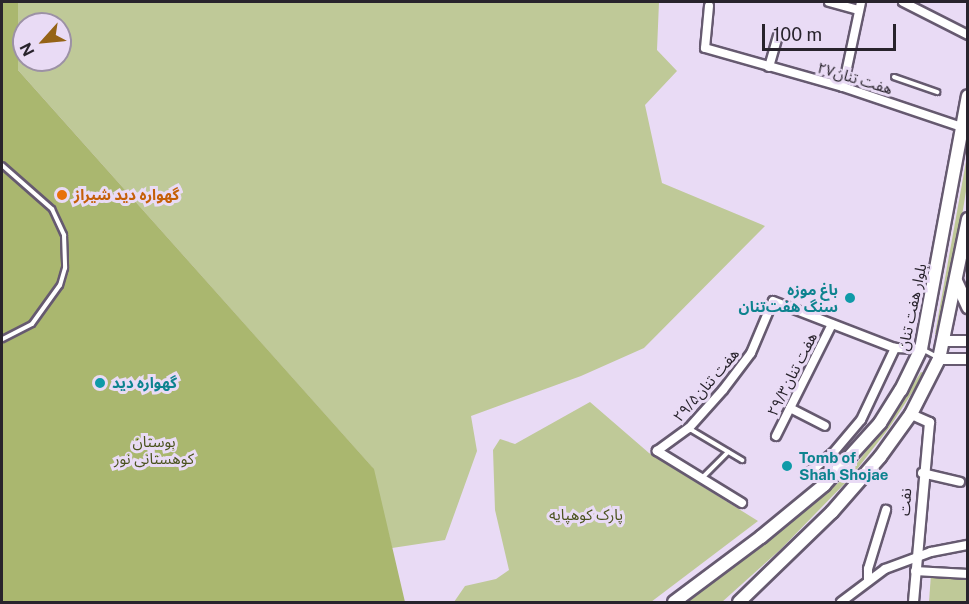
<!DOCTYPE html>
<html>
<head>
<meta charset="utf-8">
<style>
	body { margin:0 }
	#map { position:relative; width:969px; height:604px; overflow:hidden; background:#e9dbf5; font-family:"Public Sans","Noto Sans Arabic",sans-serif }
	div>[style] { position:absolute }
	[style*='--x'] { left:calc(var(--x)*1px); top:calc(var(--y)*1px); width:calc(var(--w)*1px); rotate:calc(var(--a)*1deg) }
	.green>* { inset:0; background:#bfc998 }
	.forest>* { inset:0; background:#aab76f }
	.roads { filter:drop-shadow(2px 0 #665a70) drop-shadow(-2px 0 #665a70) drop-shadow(0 2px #665a70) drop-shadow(0 -2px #665a70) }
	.service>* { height:4px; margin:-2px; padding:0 2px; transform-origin:2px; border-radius:2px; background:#fff }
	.minor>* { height:8px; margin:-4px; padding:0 4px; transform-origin:4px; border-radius:4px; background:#fff }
	.tertiary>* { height:9px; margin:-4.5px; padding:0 4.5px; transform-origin:4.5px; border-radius:4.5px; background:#fff }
	.secondary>* { height:10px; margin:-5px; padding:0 5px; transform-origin:5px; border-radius:5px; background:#fff }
	.primary>* { height:12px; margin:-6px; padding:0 6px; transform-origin:6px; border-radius:6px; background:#fff }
	.dots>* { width:16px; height:16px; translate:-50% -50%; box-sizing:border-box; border:3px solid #e9dbf5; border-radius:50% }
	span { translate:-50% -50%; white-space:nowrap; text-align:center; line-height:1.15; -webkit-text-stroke:6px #e9dbf5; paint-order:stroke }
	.street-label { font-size:15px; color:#28232c }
	.food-label { font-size:15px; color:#c56008; font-weight:700 }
	.left { translate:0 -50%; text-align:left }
	.culture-label { font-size:15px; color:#0d838f; font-weight:700 }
	.right { translate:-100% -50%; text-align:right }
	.park-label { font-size:15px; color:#4a521d }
	.frame { position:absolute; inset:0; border:3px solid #28232c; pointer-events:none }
	.north { position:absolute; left:12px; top:12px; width:60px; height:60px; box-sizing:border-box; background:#e9dbf5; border:2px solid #9c91a5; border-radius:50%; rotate:243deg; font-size:16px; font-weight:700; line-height:24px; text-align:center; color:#28232c }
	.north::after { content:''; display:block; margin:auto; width:21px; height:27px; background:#956316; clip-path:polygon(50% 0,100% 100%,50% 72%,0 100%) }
	.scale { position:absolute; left:762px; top:24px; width:134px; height:27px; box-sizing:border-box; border:3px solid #28232c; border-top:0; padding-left:8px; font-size:18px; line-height:21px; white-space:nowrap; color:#28232c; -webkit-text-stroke:4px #e9dbf5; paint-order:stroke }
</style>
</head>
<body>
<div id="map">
	<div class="green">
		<i style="clip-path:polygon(evenodd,18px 2px,659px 2px,657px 50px,677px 71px,645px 105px,662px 183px,765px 226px,644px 348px,581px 376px,471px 416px,477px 451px,445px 540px,392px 548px,372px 467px,18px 70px,18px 2px,24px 24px,60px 24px,60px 60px,24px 60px,24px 24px)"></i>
		<i style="clip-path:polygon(967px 156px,967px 185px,960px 228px,940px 334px,935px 334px)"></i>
		<i style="clip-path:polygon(921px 372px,925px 373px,889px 428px,851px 477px,781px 549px,722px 602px,688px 602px,847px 476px,885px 427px)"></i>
		<i style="clip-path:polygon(590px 402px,649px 453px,758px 521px,651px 602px,454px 602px,465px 586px,496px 579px,509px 570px,495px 510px,493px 450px,500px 439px,515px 444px)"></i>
		<i style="clip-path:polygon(931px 574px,967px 577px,967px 602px,929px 602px)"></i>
	</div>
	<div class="forest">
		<i style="clip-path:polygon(2px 2px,18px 2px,18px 70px,374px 469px,405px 602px,2px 602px)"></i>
	</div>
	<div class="roads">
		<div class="service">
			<i style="--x:894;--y:77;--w:46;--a:19.2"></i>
			<i style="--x:2;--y:165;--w:67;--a:41.3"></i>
			<i style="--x:52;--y:209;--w:29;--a:65"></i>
			<i style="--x:64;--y:235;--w:33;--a:88"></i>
			<i style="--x:65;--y:268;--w:18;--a:106"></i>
			<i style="--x:60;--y:285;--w:48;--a:125.7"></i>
			<i style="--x:32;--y:324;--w:34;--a:153"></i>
			<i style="--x:922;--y:349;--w:17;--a:28"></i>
			<i style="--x:690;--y:429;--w:61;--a:30.8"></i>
			<i style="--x:702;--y:478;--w:37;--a:-45"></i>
		</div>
		<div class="minor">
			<i style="--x:829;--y:2;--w:30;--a:15"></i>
			<i style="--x:903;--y:2;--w:73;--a:26.9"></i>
			<i style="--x:709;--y:6;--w:42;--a:95.4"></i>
			<i style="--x:705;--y:48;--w:143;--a:15.8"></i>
			<i style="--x:843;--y:87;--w:126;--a:18.6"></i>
			<i style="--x:769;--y:67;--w:33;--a:-74"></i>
			<i style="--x:843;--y:87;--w:87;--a:-78"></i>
			<i style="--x:790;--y:408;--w:39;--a:27"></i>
			<i style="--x:776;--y:436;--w:125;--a:-63.4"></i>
			<i style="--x:810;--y:472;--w:30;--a:-40"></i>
			<i style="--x:833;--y:453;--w:43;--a:-49.7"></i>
			<i style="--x:861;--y:420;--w:80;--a:-64.7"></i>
			<i style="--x:922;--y:473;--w:39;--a:13"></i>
			<i style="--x:742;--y:503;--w:100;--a:-148.5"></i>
			<i style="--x:657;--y:451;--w:39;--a:-36"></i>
			<i style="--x:689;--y:428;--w:51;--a:-48.2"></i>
			<i style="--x:723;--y:390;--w:46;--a:-52.9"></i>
			<i style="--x:751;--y:353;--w:56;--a:-67.1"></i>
			<i style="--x:773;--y:301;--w:131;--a:21.1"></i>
			<i style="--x:895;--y:348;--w:26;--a:2"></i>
			<i style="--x:915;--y:571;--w:53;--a:3.2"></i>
			<i style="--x:868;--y:581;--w:12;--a:-90"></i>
			<i style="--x:868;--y:569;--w:62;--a:-73"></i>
			<i style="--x:841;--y:602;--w:55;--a:-36.9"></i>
			<i style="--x:885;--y:569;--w:49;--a:-20.3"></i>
			<i style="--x:931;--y:552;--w:38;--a:-11"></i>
		</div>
		<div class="tertiary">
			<i style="--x:911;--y:414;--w:20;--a:24"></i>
			<i style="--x:929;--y:422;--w:181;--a:95.1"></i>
		</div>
		<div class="secondary">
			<i style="--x:944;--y:341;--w:24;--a:0"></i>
			<i style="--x:939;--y:359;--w:29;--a:0"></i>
		</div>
		<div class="primary">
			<i style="--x:956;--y:281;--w:29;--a:65"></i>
			<i style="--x:674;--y:602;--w:109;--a:-36.8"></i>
			<i style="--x:761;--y:537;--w:82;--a:-39.5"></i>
			<i style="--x:824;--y:485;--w:84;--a:-47.9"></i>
			<i style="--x:880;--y:423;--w:39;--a:-58"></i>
			<i style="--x:901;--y:390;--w:46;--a:-64"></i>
			<i style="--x:921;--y:349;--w:257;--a:-79.5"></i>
			<i style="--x:739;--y:602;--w:129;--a:-44.1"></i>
			<i style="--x:832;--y:512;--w:73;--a:-48.9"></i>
			<i style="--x:880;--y:457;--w:53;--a:-54.2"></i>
			<i style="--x:911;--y:414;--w:62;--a:-63"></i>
			<i style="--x:939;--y:359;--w:143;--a:-78.3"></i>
		</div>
	</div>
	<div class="dots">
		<i style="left:62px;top:195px;background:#e8710a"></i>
		<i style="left:850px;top:298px;background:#0f9aa8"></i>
		<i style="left:100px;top:383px;background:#0f9aa8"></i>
		<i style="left:787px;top:466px;background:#0f9aa8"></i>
	</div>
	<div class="street-label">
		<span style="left:855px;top:78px;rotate:17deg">هفت تنان۲۷</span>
		<span style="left:912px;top:307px;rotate:-78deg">بلوار هفت تنان</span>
		<span style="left:792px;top:374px;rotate:-63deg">۲۹/۳هفت تنان</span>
		<span style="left:706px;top:385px;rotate:-49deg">۲۹/۵هفت تنان</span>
		<span style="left:905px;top:502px;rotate:-86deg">نفت</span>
	</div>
	<div class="food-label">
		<span class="left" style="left:74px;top:195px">گهواره دید شیراز</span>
	</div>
	<div class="culture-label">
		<span class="right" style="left:838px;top:298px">باغ‌ موزه<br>سنگ هفت‌تنان</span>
		<span class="left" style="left:112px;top:383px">گهواره دید</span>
		<span class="left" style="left:799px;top:466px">Tomb of<br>Shah Shojae</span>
	</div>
	<div class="park-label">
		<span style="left:154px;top:450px">بوستان<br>کوهستانی نور</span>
		<span style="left:586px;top:515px">پارک کوهپایه</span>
	</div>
	<div class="frame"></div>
	<div class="north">N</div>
	<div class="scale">100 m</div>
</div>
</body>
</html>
